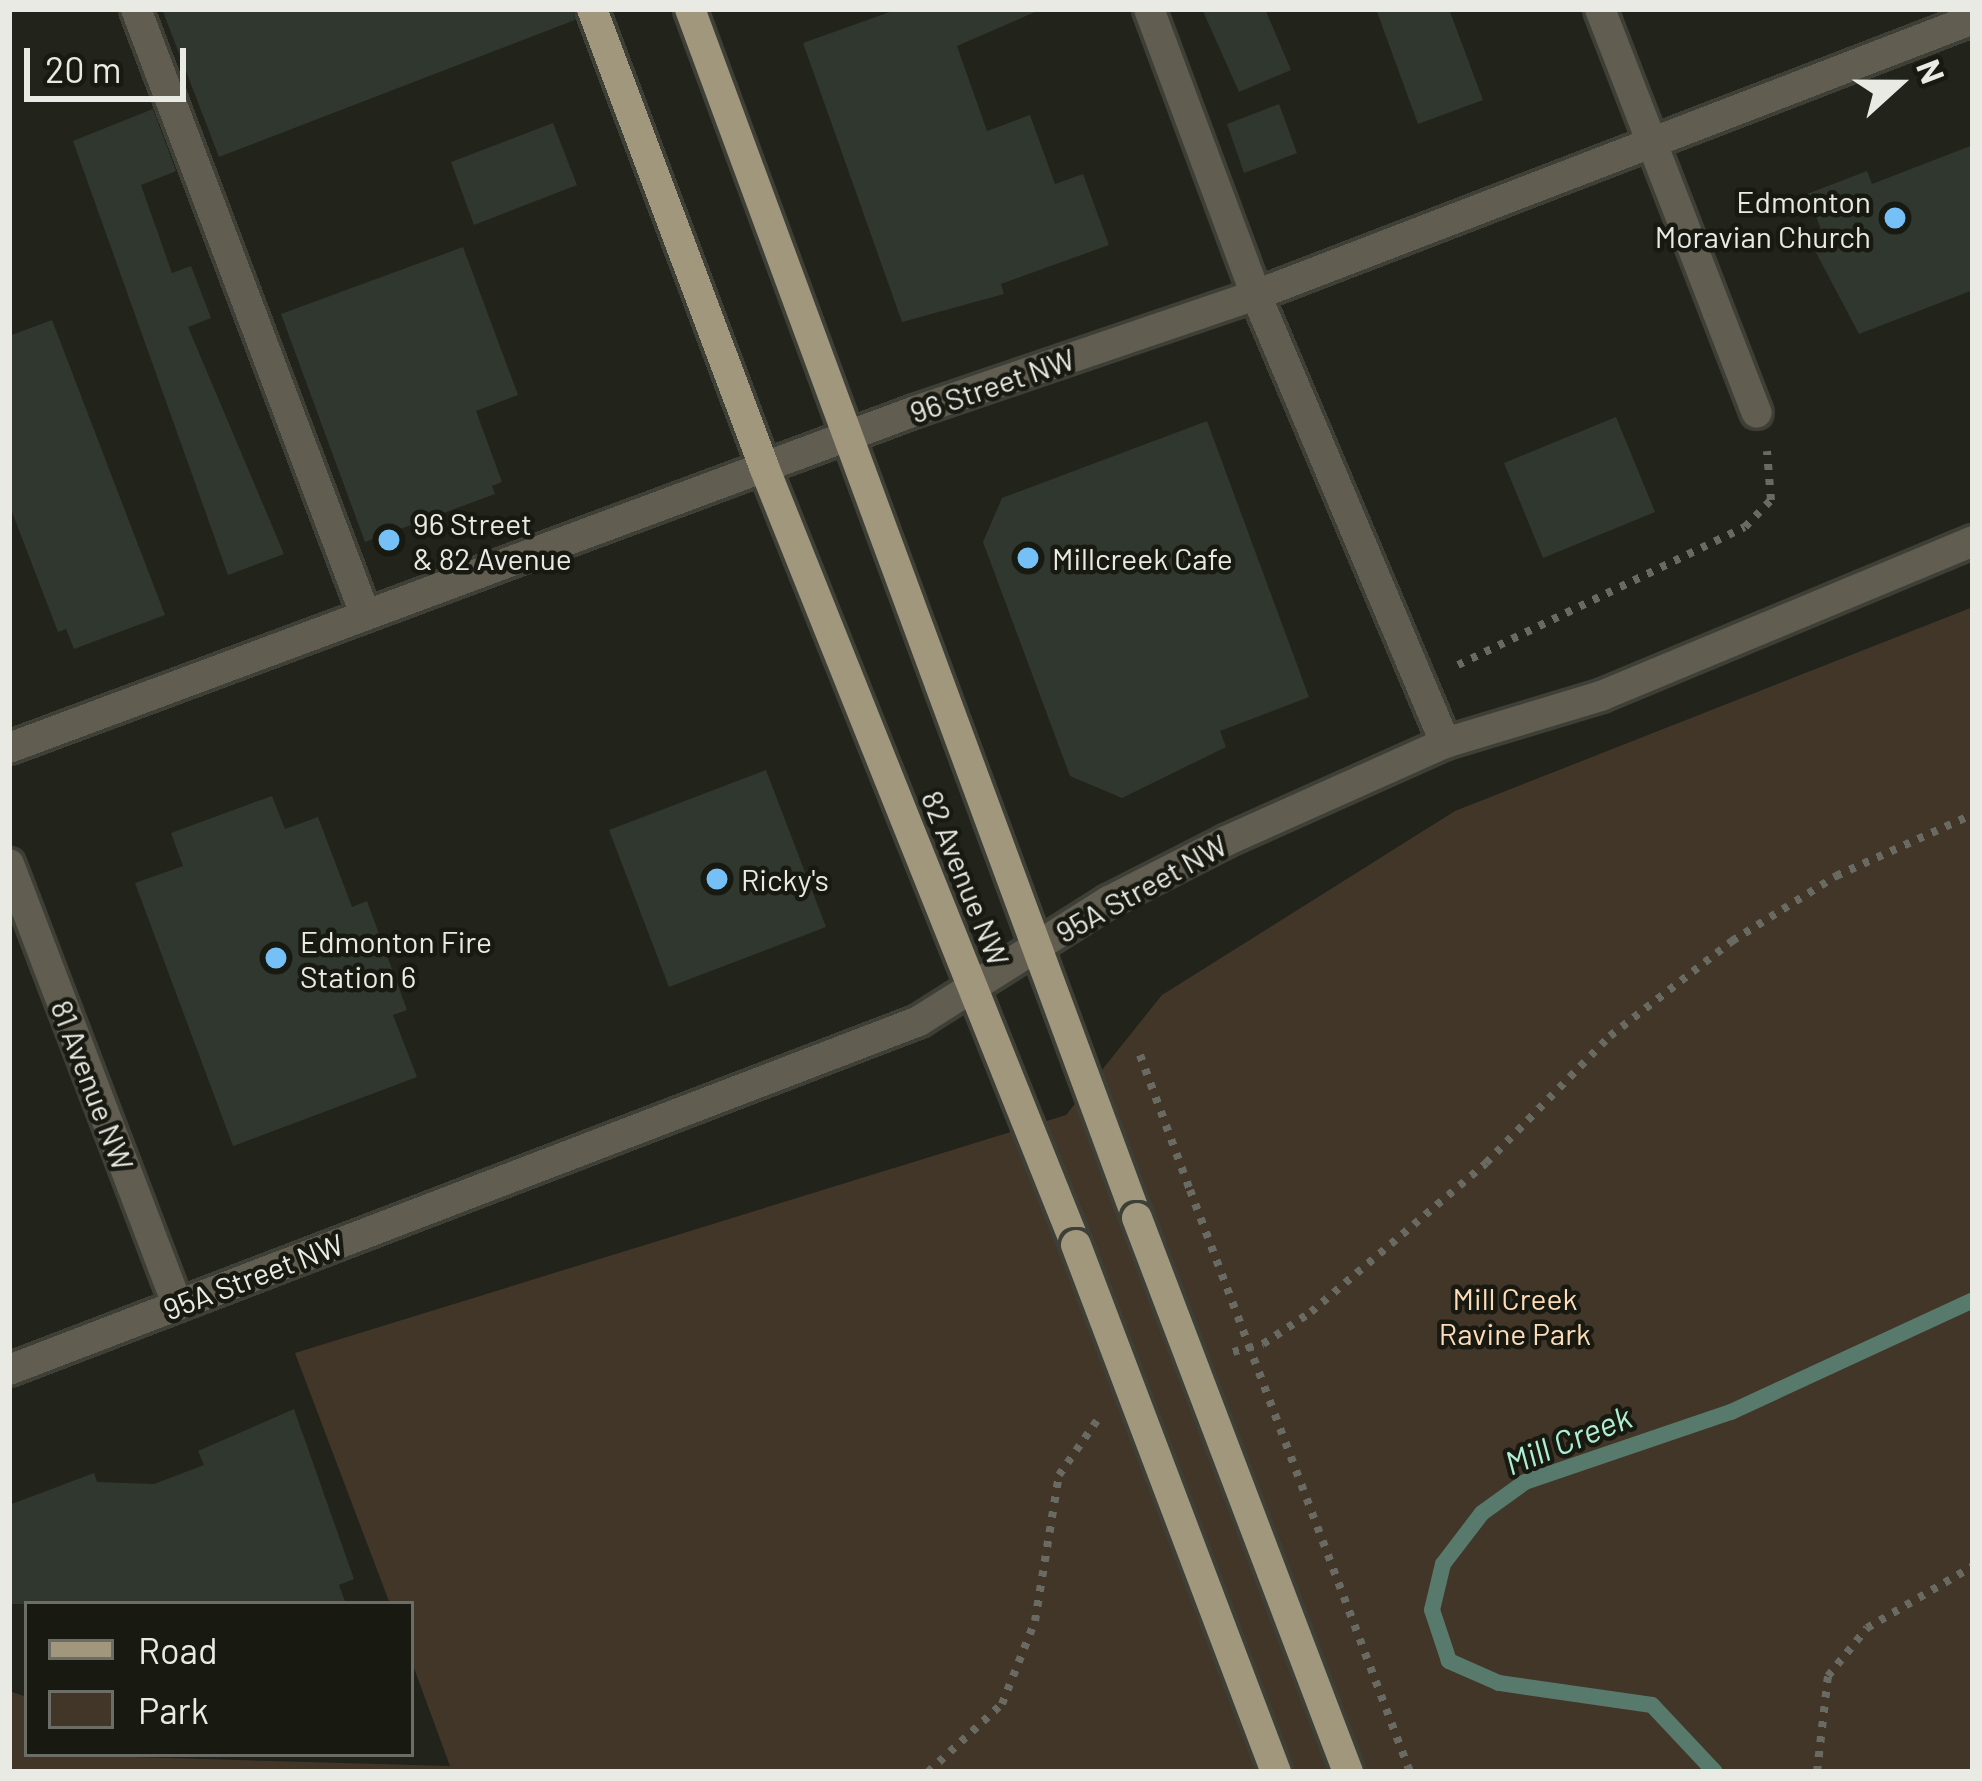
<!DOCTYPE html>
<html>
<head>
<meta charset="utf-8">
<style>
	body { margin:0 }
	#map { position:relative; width:1982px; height:1781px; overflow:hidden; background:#22231b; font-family:Barlow,sans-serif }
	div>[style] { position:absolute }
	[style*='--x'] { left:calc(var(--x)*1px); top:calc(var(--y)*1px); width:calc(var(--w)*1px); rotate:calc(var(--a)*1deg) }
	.green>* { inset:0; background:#423629 }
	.stream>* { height:16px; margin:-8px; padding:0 8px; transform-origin:8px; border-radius:8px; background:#587a6c }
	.building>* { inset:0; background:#30372f }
	.path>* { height:8px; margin-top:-4px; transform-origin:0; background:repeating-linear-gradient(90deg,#696a62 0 6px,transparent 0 15px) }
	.roads { filter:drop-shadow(3px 0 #3e3f37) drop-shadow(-3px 0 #3e3f37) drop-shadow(0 3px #3e3f37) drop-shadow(0 -3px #3e3f37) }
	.minor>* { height:30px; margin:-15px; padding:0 15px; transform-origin:15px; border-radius:15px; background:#615d50 }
	.major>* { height:30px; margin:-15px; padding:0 15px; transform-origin:15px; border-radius:15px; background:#a0977d }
	.path-bridge>* { height:8px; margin-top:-4px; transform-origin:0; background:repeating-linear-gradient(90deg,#696a62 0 6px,transparent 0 15px) }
	.bridges { filter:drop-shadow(3px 0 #3e3f37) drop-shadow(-3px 0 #3e3f37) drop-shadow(0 3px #3e3f37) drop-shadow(0 -3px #3e3f37) }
	.major-bridge>* { height:30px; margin:-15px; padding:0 15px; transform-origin:15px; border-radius:15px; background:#a0977d }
	.dots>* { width:33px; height:33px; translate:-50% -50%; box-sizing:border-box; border:6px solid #181a12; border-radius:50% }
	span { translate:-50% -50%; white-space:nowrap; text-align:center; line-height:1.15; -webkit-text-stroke:9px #181a12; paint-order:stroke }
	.poi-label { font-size:30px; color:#e9eae4 }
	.right { translate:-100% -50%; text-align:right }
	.left { translate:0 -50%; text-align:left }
	.street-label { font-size:30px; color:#e9eae4 }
	.park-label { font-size:30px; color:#fedcb9 }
	.water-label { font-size:33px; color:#aeeed3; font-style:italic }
	.frame { position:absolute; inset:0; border:12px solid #e9eae4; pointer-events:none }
	.legend { position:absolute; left:24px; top:1601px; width:390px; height:156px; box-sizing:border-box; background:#181a12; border:3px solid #6c6d66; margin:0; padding:15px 21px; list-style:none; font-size:36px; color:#e9eae4 }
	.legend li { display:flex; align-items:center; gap:24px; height:60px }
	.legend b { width:60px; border:3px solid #6c6d66 }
	.north { position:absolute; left:1838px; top:24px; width:120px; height:120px; -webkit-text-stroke:9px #181a12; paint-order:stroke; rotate:69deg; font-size:33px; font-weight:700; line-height:48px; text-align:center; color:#e9eae4 }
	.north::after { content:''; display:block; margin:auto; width:42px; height:54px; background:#e9eae4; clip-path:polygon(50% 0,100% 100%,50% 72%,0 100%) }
	.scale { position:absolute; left:24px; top:48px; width:162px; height:54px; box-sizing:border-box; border:6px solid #e9eae4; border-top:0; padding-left:15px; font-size:36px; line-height:42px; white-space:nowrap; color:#e9eae4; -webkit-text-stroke:9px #181a12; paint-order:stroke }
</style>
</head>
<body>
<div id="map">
	<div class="green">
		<i style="clip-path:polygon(1973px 607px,1973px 1772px,9px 1772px,9px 1691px,27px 1697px,27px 1754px,450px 1766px,411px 1660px,411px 1604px,390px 1604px,295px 1353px,1066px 1115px,1162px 995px,1455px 811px)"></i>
	</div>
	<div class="stream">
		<i style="--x:1715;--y:1772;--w:92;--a:-133.2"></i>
		<i style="--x:1652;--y:1705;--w:155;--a:-171.8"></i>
		<i style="--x:1499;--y:1683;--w:55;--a:-156.3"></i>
		<i style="--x:1449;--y:1661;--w:54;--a:-108.4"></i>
		<i style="--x:1432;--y:1610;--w:47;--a:-76.6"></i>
		<i style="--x:1443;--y:1564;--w:64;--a:-52.6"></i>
		<i style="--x:1482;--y:1513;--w:53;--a:-35.8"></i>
		<i style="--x:1525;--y:1482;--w:218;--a:-18.8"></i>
		<i style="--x:1731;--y:1412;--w:267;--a:-24.8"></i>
	</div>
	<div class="building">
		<i style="clip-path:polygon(162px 9px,573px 9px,575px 20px,219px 157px)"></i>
		<i style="clip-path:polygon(898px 9px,1042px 9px,957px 46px,987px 131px,1030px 115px,1055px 184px,1083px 174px,1109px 245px,1001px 284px,1004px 294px,902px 322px,803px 43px)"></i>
		<i style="clip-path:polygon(1202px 9px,1265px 9px,1291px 70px,1239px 92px)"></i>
		<i style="clip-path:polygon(1376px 9px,1449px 9px,1483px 100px,1418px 124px)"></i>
		<i style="clip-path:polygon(1279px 104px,1297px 153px,1244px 173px,1227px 124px)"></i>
		<i style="clip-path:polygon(153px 109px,176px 171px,141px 185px,172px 273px,191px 266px,211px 318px,188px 327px,284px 554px,228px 575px,73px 141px)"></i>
		<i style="clip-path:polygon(553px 123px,577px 185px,474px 225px,451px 162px)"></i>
		<i style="clip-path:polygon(1973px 145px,1973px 290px,1859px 334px,1813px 247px,1826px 242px,1807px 194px,1867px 171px,1872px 184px)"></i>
		<i style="clip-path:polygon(463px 247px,518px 395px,476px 411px,502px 482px,492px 486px,495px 494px,365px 542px,281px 314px)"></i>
		<i style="clip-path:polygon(52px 320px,165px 615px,74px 649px,66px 629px,58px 632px,9px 504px,9px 336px)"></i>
		<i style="clip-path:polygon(1616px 417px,1655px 512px,1543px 558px,1504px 463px)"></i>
		<i style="clip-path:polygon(1207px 421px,1309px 697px,1220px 731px,1226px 747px,1122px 798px,1070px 776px,983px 542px,1002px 498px)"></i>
		<i style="clip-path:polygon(766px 770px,826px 927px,669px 987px,609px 830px)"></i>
		<i style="clip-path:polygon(272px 796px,285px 829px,318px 817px,352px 907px,367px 901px,407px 1010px,393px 1015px,417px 1077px,233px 1146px,135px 883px,183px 866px,171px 833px)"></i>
		<i style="clip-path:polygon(294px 1409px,354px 1579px,339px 1585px,346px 1604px,9px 1604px,9px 1505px,94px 1473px,97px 1482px,154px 1484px,204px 1465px,198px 1451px)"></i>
	</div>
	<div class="path">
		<i style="--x:1458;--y:665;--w:318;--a:-25.7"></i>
		<i style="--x:1745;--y:527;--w:37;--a:-46"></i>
		<i style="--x:1771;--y:500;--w:49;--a:-94.7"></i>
		<i style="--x:1140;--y:1055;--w:144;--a:69.7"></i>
		<i style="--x:1233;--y:1352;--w:31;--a:-15"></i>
		<i style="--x:1263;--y:1344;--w:58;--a:-33.7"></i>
		<i style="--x:1311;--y:1312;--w:230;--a:-40.4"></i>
		<i style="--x:1486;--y:1163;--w:177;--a:-45.7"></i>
		<i style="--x:1610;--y:1036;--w:155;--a:-37.9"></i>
		<i style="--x:1732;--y:941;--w:123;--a:-32"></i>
		<i style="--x:1836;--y:876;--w:150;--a:-24.3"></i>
		<i style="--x:928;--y:1772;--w:100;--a:-42.6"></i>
		<i style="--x:1002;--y:1704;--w:89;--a:-68.3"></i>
		<i style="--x:1035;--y:1621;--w:148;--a:-80.7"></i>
		<i style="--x:1059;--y:1475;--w:68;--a:-55.1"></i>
		<i style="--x:1817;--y:1772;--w:97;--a:-83.5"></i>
		<i style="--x:1828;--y:1676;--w:62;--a:-50.9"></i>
		<i style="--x:1867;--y:1628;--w:123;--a:-30.3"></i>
	</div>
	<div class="roads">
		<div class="minor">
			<i style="--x:136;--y:9;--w:647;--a:69.27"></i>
			<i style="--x:1149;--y:9;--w:305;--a:69.5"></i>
			<i style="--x:1256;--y:295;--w:486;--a:67.1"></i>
			<i style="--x:1600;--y:9;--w:433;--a:68.8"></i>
			<i style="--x:9;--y:748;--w:967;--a:-20.4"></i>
			<i style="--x:915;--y:411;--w:360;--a:-18.8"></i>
			<i style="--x:1256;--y:295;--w:768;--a:-21.05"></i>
			<i style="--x:9;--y:864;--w:472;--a:69.1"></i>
			<i style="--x:9;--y:1370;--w:975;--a:-20.98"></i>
			<i style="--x:919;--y:1021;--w:225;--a:-32.3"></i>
			<i style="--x:1109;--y:901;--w:131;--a:-27.1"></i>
			<i style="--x:1226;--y:841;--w:240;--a:-24.1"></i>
			<i style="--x:1445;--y:743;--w:163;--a:-16.8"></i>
			<i style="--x:1601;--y:696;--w:403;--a:-22.6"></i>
		</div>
		<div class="major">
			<i style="--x:592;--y:9;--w:489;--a:69.4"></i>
			<i style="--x:764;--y:467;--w:838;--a:68.15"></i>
			<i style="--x:690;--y:9;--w:1289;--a:69.71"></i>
		</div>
	</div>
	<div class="path-bridge">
		<i style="--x:1190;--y:1190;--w:622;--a:69.29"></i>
	</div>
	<div class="bridges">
		<div class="major-bridge">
			<i style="--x:1137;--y:1218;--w:593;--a:69.15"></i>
			<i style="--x:1076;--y:1245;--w:564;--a:69.22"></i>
		</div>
	</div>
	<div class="dots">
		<i style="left:1895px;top:218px;background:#75c0f6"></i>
		<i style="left:389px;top:540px;background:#75c0f6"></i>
		<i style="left:1028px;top:558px;background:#75c0f6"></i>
		<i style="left:717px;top:879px;background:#75c0f6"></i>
		<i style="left:276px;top:958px;background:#75c0f6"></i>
	</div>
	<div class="poi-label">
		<span class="right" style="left:1871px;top:218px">Edmonton<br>Moravian Church</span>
		<span class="left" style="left:413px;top:540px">96 Street<br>&amp; 82 Avenue</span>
		<span class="left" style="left:1052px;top:558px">Millcreek Cafe</span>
		<span class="left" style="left:741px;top:879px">Ricky's</span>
		<span class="left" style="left:300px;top:958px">Edmonton Fire<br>Station 6</span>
	</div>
	<div class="street-label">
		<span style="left:992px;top:385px;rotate:-19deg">96 Street NW</span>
		<span style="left:966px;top:878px;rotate:68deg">82 Avenue NW</span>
		<span style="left:1141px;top:888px;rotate:-29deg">95A Street NW</span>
		<span style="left:93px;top:1085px;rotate:69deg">81 Avenue NW</span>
		<span style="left:253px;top:1276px;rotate:-21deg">95A Street NW</span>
	</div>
	<div class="park-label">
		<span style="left:1515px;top:1315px">Mill Creek<br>Ravine Park</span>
	</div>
	<div class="water-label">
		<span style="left:1568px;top:1440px;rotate:-22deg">Mill Creek</span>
	</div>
	<div class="frame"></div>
	<ul class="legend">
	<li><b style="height:15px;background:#a0977d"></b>Road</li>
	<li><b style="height:33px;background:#423629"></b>Park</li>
	</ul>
	<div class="north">N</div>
	<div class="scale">20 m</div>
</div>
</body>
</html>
